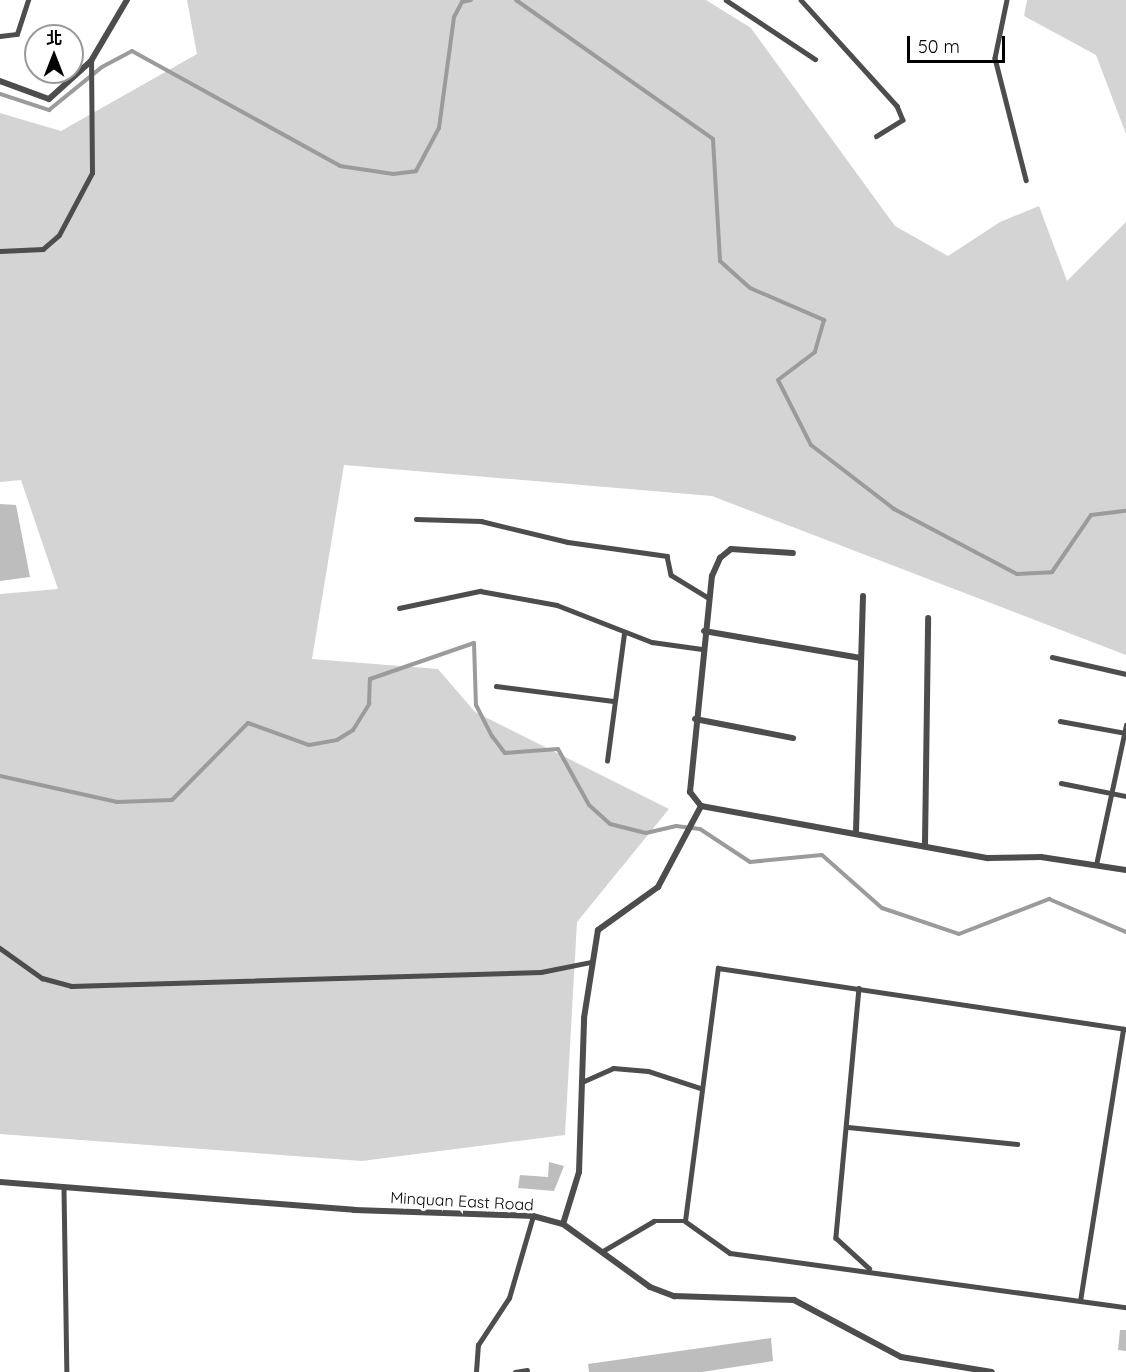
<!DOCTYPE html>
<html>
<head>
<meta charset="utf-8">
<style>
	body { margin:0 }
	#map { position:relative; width:1126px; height:1372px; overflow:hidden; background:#fff; font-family:Quicksand,"Noto Sans TC",sans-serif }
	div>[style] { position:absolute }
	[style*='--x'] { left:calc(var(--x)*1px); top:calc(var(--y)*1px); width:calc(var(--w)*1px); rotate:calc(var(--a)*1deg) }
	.green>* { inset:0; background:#d4d4d4 }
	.stream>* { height:4px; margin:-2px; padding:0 2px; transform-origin:2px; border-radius:2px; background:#9b9b9b }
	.building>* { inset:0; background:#bdbdbd }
	.lane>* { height:4.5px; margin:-2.25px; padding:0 2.25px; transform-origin:2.25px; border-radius:2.25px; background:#4d4d4d }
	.street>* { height:6px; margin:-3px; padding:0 3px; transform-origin:3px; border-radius:3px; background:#4d4d4d }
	span { translate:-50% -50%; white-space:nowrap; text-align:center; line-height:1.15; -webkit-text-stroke:6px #fff; paint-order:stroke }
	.street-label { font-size:16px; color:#000 }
	.north { position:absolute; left:24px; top:24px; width:60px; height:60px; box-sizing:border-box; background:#fff; border:2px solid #999; border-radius:50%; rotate:0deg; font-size:16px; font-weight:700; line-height:24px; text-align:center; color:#000 }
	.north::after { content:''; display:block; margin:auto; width:21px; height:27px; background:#000; clip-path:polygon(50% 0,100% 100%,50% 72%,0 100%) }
	.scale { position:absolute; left:907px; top:36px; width:98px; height:27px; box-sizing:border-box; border:3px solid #000; border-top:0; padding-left:8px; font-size:18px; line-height:21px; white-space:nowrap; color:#000; -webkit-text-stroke:4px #fff; paint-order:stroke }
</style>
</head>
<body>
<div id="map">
	<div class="green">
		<i style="clip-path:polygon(187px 0,706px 0,751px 28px,895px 226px,948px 256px,1000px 222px,1039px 206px,1067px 281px,1126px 222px,1126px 655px,712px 496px,344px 465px,312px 659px,438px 669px,475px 712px,669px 809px,577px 922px,565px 1135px,362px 1161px,0 1134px,0 594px,58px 589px,21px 480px,0 482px,0 113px,61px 131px,197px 54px)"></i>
		<i style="clip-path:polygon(1027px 0,1126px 0,1126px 134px,1096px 55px,1024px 16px)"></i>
	</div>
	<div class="stream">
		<i style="--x:516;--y:0;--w:241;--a:35.2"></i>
		<i style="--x:713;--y:139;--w:122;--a:86.7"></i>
		<i style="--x:720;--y:261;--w:40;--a:42"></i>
		<i style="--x:750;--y:288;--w:81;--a:23.4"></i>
		<i style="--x:824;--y:320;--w:33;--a:106"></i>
		<i style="--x:815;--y:352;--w:46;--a:142.9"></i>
		<i style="--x:778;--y:380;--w:73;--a:63.1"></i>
		<i style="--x:811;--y:445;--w:105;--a:37.6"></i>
		<i style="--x:894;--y:509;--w:139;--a:27.9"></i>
		<i style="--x:1017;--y:574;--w:35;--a:-3"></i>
		<i style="--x:1052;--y:572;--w:69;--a:-55.6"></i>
		<i style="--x:1091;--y:515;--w:35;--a:-7"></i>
		<i style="--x:0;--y:94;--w:52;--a:18.1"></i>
		<i style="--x:49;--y:110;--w:68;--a:-39.1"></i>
		<i style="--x:102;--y:67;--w:34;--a:-28"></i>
		<i style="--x:132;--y:51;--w:238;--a:28.9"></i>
		<i style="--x:340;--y:166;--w:54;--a:8.6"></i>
		<i style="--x:393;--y:174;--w:23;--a:-7"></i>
		<i style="--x:416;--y:171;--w:49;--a:-61.9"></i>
		<i style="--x:439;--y:128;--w:112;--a:-82.3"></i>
		<i style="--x:454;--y:17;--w:17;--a:-62"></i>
		<i style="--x:462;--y:2;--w:9;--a:-13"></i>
		<i style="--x:0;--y:776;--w:120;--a:12.5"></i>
		<i style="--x:117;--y:802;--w:55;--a:-2.1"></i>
		<i style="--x:172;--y:800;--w:108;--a:-45.4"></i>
		<i style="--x:248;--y:723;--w:65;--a:19.8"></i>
		<i style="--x:309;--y:745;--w:28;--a:-10"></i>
		<i style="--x:337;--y:740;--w:19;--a:-32"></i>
		<i style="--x:353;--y:730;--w:31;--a:-58"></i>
		<i style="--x:369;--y:704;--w:25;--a:-88"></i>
		<i style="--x:370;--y:679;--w:110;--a:-19.1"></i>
		<i style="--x:474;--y:643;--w:62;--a:88.2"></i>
		<i style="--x:476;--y:705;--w:35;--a:63"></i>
		<i style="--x:492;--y:736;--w:21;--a:53"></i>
		<i style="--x:505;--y:753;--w:53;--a:-4.3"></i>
		<i style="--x:558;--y:749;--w:64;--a:61"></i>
		<i style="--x:589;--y:805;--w:28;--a:42"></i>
		<i style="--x:610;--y:824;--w:37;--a:14"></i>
		<i style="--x:646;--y:833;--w:31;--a:-13"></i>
		<i style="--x:676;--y:826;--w:24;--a:7"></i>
		<i style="--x:700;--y:829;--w:60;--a:33.4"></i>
		<i style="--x:750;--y:862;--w:72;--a:-5.6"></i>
		<i style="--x:822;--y:855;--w:80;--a:41.5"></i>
		<i style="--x:882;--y:908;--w:81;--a:18.7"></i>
		<i style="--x:959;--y:934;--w:97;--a:-21.3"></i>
		<i style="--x:1049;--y:899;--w:84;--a:23.2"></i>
	</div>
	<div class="building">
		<i style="clip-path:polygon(0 504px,16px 505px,30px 577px,0 581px)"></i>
		<i style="clip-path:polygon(549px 1162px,564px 1166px,554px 1191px,518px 1188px,520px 1175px,548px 1177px)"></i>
		<i style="clip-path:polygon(1120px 1330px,1126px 1330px,1126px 1351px,1118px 1350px)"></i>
		<i style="clip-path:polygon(771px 1338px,773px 1361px,702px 1372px,589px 1372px,588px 1364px)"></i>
	</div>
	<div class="lane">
		<i style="--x:726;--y:0;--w:107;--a:33.5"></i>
		<i style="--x:801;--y:0;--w:143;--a:47.8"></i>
		<i style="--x:897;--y:106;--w:15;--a:67"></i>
		<i style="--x:903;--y:120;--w:31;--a:148"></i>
		<i style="--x:1007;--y:0;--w:59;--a:101.7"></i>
		<i style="--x:995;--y:58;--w:126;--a:75.7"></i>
		<i style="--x:0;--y:36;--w:17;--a:-7"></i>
		<i style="--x:17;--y:34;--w:36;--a:-72"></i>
		<i style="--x:0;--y:251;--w:43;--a:-2.7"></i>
		<i style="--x:43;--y:249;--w:21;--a:-41"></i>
		<i style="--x:59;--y:235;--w:70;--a:-62"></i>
		<i style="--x:92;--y:173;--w:112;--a:-90.5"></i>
		<i style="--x:416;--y:519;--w:65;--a:1.8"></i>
		<i style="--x:481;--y:521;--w:89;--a:13.6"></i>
		<i style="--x:568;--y:542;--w:100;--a:8"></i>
		<i style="--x:667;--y:556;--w:19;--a:78"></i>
		<i style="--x:671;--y:575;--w:44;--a:31.2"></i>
		<i style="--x:399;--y:608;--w:83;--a:-11.9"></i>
		<i style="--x:480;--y:591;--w:78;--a:10.3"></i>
		<i style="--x:557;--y:605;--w:102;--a:21.3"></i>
		<i style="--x:652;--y:642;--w:50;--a:8"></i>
		<i style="--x:1052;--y:657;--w:76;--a:12.9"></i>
		<i style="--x:496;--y:686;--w:118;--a:7.3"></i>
		<i style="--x:1060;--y:721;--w:67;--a:10.3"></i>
		<i style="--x:607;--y:761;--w:128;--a:-82.4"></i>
		<i style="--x:1061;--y:783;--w:66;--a:11.3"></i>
		<i style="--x:1096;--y:865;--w:143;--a:-77.9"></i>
		<i style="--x:0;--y:948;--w:52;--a:35.5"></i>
		<i style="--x:42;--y:978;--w:30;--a:15"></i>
		<i style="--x:71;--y:986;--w:470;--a:-1.7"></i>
		<i style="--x:541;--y:972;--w:51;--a:-11.3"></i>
		<i style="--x:859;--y:988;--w:251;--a:95.3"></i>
		<i style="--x:836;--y:1238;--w:45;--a:42.3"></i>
		<i style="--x:582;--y:1082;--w:34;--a:-24"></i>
		<i style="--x:613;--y:1068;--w:35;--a:5"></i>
		<i style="--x:648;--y:1071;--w:55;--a:18.1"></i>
		<i style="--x:848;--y:1127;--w:170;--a:5.7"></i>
		<i style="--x:64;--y:1189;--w:183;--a:89.1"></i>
		<i style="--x:685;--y:1221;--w:255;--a:-82.6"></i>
		<i style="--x:718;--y:968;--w:413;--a:8.5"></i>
		<i style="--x:603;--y:1251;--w:59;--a:-30.5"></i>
		<i style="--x:654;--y:1221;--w:31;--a:0"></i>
		<i style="--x:685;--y:1221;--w:55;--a:35.4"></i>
		<i style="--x:730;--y:1253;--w:400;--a:7.8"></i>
		<i style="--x:1080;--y:1301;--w:275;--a:-81"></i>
		<i style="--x:476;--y:1372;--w:27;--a:-86"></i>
		<i style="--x:478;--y:1345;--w:56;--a:-56.6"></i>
		<i style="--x:509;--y:1298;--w:85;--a:-73.7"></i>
		<i style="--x:515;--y:1372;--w:12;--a:-9"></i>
	</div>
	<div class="street">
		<i style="--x:0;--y:81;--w:52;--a:20.2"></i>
		<i style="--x:49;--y:99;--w:57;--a:-42.1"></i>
		<i style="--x:91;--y:61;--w:71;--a:-59.5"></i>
		<i style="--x:704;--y:631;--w:159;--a:9.8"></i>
		<i style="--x:695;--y:719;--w:100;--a:11"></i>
		<i style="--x:701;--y:806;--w:18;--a:-128"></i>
		<i style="--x:690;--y:792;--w:217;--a:-84.2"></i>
		<i style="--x:712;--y:576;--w:20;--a:-66"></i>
		<i style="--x:720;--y:558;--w:14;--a:-39"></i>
		<i style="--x:731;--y:549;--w:62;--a:3.7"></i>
		<i style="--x:856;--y:832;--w:236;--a:-88.3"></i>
		<i style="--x:925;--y:844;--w:226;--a:-89.2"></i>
		<i style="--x:0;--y:1182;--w:355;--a:4.5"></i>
		<i style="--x:354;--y:1210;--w:179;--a:1.9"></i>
		<i style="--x:533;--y:1216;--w:31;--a:15"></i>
		<i style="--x:563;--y:1224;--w:107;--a:35.9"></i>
		<i style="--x:650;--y:1287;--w:26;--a:21"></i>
		<i style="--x:674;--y:1296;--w:120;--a:1.9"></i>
		<i style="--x:794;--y:1300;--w:121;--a:28"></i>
		<i style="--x:901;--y:1357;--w:92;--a:9.4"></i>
		<i style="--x:563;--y:1224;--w:54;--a:-72.9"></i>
		<i style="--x:579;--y:1172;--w:154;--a:-88.1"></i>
		<i style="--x:584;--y:1018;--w:89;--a:-81"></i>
		<i style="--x:598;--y:930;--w:74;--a:-35.6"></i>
		<i style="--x:658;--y:887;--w:92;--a:-62"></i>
		<i style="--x:701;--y:806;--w:292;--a:10.3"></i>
		<i style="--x:988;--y:858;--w:53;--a:-1.1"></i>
		<i style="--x:1041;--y:857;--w:86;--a:8.7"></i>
	</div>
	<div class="street-label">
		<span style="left:462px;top:1201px;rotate:3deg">Minquan East Road</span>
	</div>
	<div class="north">北</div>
	<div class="scale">50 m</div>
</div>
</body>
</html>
